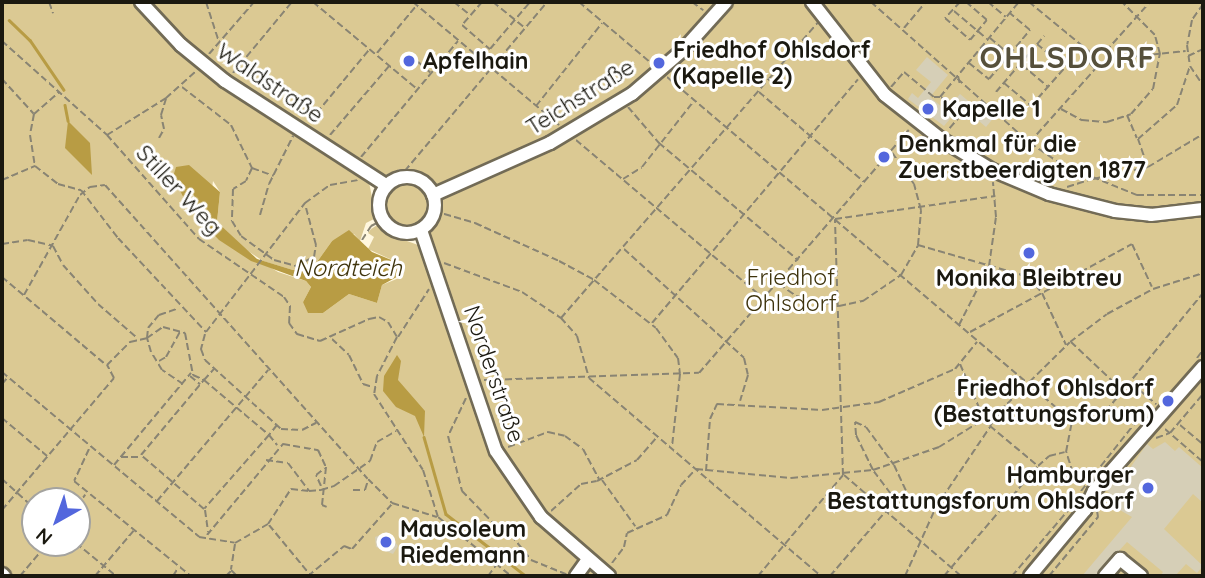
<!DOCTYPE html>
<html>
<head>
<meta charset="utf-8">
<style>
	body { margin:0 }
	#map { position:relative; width:1205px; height:578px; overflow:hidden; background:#fff7de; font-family:Quicksand,sans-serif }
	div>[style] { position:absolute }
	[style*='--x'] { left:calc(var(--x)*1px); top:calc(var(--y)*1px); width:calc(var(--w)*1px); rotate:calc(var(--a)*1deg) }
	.green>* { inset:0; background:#dbc993 }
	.round { border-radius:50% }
	.water>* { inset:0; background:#b89c44 }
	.stream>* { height:2.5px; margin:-1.25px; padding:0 1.25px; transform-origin:1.25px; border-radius:1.25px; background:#b89c44 }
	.building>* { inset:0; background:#d6cfb7 }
	.path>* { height:2px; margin-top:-1px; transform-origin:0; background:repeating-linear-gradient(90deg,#898473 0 7px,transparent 0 10.5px) }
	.path>.ring { margin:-1px; padding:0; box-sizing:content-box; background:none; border:2px solid #898473; border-radius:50% }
	.roads { filter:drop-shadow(2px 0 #726b56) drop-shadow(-2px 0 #726b56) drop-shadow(0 2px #726b56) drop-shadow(0 -2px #726b56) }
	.minor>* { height:12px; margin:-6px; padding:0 6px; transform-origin:6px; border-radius:6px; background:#fff }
	.minor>.ring { margin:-6px; padding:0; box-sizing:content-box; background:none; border:12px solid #fff; border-radius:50% }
	.dots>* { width:19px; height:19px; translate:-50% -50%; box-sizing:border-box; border:4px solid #fff; border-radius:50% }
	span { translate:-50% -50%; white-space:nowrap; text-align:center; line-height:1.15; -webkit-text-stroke:6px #fff; paint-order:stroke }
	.poi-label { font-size:23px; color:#1b1910; font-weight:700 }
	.left { translate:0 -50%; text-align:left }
	.right { translate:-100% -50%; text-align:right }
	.street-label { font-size:23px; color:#1b1910 }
	.park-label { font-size:23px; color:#3e330c }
	.water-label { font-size:24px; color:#3f340d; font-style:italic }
	.district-label { font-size:30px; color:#56503b; font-weight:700; letter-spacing:2px }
	.frame { position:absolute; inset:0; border:4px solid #1b1910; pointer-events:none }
	.north { position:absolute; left:21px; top:487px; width:70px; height:70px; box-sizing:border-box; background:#fff; border:2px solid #a4a39f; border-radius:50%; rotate:220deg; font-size:19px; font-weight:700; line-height:28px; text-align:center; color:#1b1910 }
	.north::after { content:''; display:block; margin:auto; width:24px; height:32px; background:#5367dd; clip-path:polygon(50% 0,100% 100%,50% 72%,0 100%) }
</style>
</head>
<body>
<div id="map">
	<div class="green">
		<i style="clip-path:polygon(evenodd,2px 2px,1203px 2px,1203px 576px,2px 576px,2px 2px,400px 169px,419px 172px,434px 187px,439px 217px,421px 246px,390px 235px,379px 224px,371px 229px,368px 233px,374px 237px,368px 249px,401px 264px,399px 278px,382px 285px,377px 303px,349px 294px,323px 313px,303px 302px,311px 287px,306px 281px,278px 272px,207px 228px,213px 181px,220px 192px,217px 222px,239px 245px,263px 261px,293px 270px,312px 269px,332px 241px,354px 234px,360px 241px,366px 223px,376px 218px,369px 182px,400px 169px,2px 2px,35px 501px,77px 501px,77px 543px,35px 543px,35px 501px)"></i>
		<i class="round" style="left:384px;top:183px;width:44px;height:44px"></i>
	</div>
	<div class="water">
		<i style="clip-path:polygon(68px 121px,90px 143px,92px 175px,65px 148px)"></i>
		<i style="clip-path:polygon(189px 165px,220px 192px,217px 222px,257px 259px,293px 270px,312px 269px,332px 241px,349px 230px,372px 252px,401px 264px,404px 273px,382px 285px,377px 303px,349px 294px,323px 313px,308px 313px,303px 302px,311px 287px,306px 281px,251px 261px,219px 240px,190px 210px,173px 177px,176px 167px)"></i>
		<i style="clip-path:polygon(397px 355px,401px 361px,398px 380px,425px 411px,424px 437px,415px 416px,396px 407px,383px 391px,384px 376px)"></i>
	</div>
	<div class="stream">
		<i style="--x:9;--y:20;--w:29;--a:44"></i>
		<i style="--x:30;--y:40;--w:60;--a:55.8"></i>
		<i style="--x:65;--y:105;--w:16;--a:79"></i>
		<i style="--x:424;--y:437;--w:80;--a:74.1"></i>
		<i style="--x:446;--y:514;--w:101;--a:37.8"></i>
	</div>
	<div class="building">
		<i style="clip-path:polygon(927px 57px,948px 75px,930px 97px,942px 107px,945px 103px,949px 107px,960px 94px,985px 115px,989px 111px,995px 116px,986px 127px,961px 106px,944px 126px,908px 99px,912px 93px,918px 98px,931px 82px,916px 70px)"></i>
		<i style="clip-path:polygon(1165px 442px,1175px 451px,1179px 447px,1203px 468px,1203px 503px,1193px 494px,1164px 529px,1203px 566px,1197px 573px,1186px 564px,1175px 576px,1160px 576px,1163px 572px,1127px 542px,1096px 576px,1082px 576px,1132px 517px,1108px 503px,1113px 496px,1107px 491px,1123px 473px,1125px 475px,1147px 444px,1153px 449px)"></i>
		<i style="clip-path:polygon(387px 532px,398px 546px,393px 554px,376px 547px,375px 537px)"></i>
	</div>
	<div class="path">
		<i style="--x:49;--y:2;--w:12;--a:70"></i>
		<i style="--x:206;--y:2;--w:42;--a:72"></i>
		<i style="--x:313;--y:2;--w:136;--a:39.9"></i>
		<i style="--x:335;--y:2;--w:3;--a:0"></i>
		<i style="--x:413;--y:2;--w:191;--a:40.1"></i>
		<i style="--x:454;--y:2;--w:21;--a:39"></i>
		<i style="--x:482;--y:2;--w:30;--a:131"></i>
		<i style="--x:462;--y:25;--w:37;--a:41"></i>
		<i style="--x:490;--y:49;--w:62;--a:-49.6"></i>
		<i style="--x:493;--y:2;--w:40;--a:39"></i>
		<i style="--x:579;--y:2;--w:96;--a:40.3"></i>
		<i style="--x:692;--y:2;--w:14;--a:36"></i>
		<i style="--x:871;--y:2;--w:213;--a:41.6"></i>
		<i style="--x:1030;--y:143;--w:40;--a:34"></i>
		<i style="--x:1063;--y:165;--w:80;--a:22.1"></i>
		<i style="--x:1137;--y:195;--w:66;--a:0"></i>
		<i style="--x:960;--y:2;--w:22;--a:133"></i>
		<i style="--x:945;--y:18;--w:33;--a:41"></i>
		<i style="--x:970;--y:40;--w:26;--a:-50"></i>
		<i style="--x:987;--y:20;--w:28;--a:-139"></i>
		<i style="--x:988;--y:2;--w:23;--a:40"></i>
		<i style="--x:1029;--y:2;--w:80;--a:39.4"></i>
		<i style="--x:1203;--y:4;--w:19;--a:125"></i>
		<i style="--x:1192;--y:20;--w:25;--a:101"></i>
		<i style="--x:1187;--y:45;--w:21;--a:82"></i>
		<i style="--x:1190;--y:66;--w:23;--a:56"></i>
		<i style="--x:954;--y:11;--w:43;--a:40.3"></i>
		<i style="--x:904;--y:28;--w:34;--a:-50"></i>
		<i style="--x:990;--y:38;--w:75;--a:40.1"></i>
		<i style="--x:2;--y:41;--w:141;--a:41.8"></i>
		<i style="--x:107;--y:135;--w:139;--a:48.5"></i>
		<i style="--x:199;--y:239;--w:103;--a:34.3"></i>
		<i style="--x:284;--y:297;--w:11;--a:56"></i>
		<i style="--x:290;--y:306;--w:17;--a:93"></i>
		<i style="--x:289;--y:323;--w:14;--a:54"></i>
		<i style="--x:297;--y:334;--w:24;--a:17"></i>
		<i style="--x:320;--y:341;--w:54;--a:-24.2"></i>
		<i style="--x:369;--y:319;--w:10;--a:-11"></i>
		<i style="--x:379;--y:317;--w:10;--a:29"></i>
		<i style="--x:388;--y:322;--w:17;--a:59"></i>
		<i style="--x:397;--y:337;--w:44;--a:117.1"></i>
		<i style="--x:377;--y:376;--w:18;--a:99"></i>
		<i style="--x:374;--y:394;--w:90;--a:57.2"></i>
		<i style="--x:423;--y:470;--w:49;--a:72.3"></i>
		<i style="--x:438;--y:517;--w:94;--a:38.9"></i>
		<i style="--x:1037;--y:44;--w:35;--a:40"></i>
		<i class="ring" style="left:1089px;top:49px;width:18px;height:18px"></i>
		<i style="--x:1106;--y:51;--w:66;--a:-48.1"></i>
		<i style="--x:377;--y:53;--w:61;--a:-50.3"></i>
		<i style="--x:209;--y:54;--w:69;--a:-49.1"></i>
		<i style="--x:409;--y:54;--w:29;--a:41"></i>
		<i style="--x:1188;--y:56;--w:17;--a:-25"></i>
		<i style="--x:1110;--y:59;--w:76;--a:-6"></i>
		<i style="--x:969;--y:63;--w:26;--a:39"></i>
		<i style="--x:989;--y:79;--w:64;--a:-50.1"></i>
		<i style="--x:1030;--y:30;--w:26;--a:-140"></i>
		<i style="--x:233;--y:73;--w:92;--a:-50.3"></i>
		<i style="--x:958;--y:76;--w:9;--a:77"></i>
		<i style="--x:667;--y:77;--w:531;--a:40.34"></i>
		<i style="--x:2;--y:79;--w:47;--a:47.6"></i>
		<i style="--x:34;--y:114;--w:21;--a:101"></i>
		<i style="--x:30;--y:135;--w:31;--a:81"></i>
		<i style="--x:35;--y:166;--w:29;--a:38"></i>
		<i style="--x:58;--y:184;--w:24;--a:15"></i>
		<i style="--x:81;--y:190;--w:61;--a:52.4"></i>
		<i style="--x:118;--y:238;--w:129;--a:46.9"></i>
		<i style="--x:206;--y:332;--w:163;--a:-52.5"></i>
		<i style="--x:305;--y:203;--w:31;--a:-36"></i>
		<i style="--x:330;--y:185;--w:28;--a:-10"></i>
		<i style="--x:1004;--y:83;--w:35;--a:40"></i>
		<i style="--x:1031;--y:106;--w:56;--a:-48.6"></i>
		<i style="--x:1068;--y:64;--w:22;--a:-3"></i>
		<i style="--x:182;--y:87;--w:62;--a:37.8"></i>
		<i style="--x:231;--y:125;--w:48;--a:64"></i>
		<i style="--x:252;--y:168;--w:23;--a:20"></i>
		<i style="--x:891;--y:87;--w:20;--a:-49"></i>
		<i style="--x:904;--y:72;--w:39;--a:40"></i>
		<i style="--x:934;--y:97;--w:6;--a:0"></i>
		<i style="--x:940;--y:97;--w:124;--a:-50.3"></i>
		<i style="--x:759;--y:92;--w:138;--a:40.6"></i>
		<i style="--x:996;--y:92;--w:74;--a:-49.4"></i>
		<i style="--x:941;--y:97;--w:27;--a:42"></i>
		<i style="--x:961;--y:115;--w:20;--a:131"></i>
		<i style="--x:536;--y:106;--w:106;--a:-51.5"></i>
		<i style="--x:628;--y:107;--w:48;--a:49.3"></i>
		<i style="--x:659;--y:143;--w:182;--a:40.1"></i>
		<i style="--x:1061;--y:109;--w:24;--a:28"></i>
		<i style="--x:1082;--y:120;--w:25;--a:5"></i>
		<i style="--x:1107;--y:122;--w:25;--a:-18"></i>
		<i style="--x:1131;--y:114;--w:33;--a:-49"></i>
		<i style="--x:1153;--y:89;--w:36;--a:-79"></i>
		<i style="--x:1160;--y:54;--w:20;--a:-105"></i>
		<i style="--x:1155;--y:35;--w:47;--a:-135"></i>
		<i style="--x:34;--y:114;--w:33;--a:-41"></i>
		<i style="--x:1127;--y:115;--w:25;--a:67"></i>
		<i style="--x:310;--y:121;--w:92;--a:-50.3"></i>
		<i style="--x:107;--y:135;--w:70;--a:-32.1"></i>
		<i style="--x:166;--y:98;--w:39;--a:-42"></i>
		<i style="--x:330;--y:135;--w:92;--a:-49.4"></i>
		<i style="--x:159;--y:138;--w:10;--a:-61"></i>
		<i style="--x:164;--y:129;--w:14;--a:-102"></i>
		<i style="--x:161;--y:115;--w:17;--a:-73"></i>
		<i style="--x:576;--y:140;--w:246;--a:40.2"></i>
		<i style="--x:1030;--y:142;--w:98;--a:-48.3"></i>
		<i style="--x:361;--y:157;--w:151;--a:-50.1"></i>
		<i style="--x:1147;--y:165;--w:28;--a:-109"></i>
		<i style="--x:1138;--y:139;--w:52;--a:-41.1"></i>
		<i style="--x:1177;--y:105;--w:41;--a:-71.6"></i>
		<i style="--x:252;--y:168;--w:14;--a:115"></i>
		<i style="--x:246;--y:181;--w:15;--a:148"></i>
		<i style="--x:233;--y:189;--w:32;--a:92"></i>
		<i style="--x:232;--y:221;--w:17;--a:59"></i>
		<i style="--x:241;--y:236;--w:41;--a:36"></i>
		<i style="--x:274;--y:260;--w:23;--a:15"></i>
		<i style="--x:296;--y:266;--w:20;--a:-27"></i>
		<i style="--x:314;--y:257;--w:12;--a:-81"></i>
		<i style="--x:316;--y:245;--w:42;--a:-105"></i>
		<i style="--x:398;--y:179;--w:231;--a:-49.9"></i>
		<i style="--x:623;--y:179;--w:22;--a:-32"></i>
		<i style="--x:642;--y:167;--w:84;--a:-51.8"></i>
		<i style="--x:1093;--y:179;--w:56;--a:-12.3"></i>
		<i style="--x:1148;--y:167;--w:64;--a:-31"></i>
		<i style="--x:2;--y:180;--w:36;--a:-23"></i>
		<i style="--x:1067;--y:187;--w:22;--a:-18"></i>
		<i style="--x:434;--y:211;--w:43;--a:16.3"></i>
		<i style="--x:475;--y:223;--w:92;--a:24.3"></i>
		<i style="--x:559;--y:261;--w:40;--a:28"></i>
		<i style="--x:594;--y:280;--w:78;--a:37.7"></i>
		<i style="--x:656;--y:328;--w:37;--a:54"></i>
		<i style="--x:678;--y:358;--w:16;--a:83"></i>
		<i style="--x:680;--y:374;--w:73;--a:96.3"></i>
		<i style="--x:260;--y:215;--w:32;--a:-74"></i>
		<i style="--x:269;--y:184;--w:54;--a:-63.4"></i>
		<i style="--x:362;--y:240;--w:17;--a:-57"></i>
		<i style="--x:371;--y:226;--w:13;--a:-27"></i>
		<i style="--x:2;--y:244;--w:26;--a:-9"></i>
		<i style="--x:28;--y:240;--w:26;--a:13"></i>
		<i style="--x:53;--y:246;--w:21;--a:62"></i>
		<i style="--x:63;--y:265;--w:52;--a:48.1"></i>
		<i style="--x:98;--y:304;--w:50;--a:41"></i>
		<i style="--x:918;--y:245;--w:116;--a:16.1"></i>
		<i style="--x:1029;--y:277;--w:21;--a:51"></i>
		<i style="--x:1042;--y:293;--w:57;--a:65.2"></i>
		<i style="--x:624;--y:249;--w:162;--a:42.2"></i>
		<i style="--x:744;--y:358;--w:17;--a:77"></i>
		<i style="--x:748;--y:375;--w:27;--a:107"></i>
		<i style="--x:444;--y:263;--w:83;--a:20.4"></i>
		<i style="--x:522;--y:292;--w:47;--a:33.7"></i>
		<i style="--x:561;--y:318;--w:24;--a:48"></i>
		<i style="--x:577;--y:336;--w:44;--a:74.1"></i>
		<i style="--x:589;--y:378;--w:305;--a:40.5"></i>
		<i style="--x:2;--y:277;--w:135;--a:40.2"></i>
		<i style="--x:779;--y:284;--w:21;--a:35"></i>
		<i style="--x:796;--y:296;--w:44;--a:13.1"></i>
		<i style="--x:839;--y:306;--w:25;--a:-12"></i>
		<i style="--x:863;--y:301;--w:46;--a:-34.4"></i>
		<i style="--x:901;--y:275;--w:34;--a:-60"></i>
		<i style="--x:918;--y:245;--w:35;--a:-85"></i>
		<i style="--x:921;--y:210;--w:27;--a:-105"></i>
		<i style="--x:914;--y:184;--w:38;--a:-125"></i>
		<i style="--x:24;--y:295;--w:115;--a:-60.8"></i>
		<i style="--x:80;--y:195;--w:13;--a:-39"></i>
		<i style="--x:90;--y:187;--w:15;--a:-8"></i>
		<i style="--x:105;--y:185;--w:394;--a:48.2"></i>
		<i style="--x:368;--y:479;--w:34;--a:45"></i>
		<i style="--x:392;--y:503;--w:47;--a:17.3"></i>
		<i style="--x:561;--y:318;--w:391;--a:-49"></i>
		<i style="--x:652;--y:323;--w:319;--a:-49.8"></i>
		<i style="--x:959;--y:325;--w:66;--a:-63"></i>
		<i style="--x:989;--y:266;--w:49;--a:-81.9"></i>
		<i style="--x:996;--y:217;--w:35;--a:-95"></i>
		<i style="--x:970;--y:332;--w:184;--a:-28.5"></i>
		<i style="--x:1132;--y:244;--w:47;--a:65.1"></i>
		<i style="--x:205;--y:334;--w:16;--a:105"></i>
		<i style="--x:201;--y:349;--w:12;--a:70"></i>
		<i style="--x:205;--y:360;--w:103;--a:42.2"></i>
		<i style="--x:281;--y:429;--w:21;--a:3"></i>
		<i style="--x:302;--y:430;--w:16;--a:-27"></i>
		<i style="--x:398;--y:337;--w:57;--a:-57.1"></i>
		<i style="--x:332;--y:339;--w:23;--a:43"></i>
		<i style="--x:349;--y:355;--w:32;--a:64"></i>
		<i style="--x:363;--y:384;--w:10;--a:17"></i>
		<i style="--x:1071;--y:342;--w:70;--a:43.3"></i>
		<i style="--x:1197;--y:358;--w:10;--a:-53"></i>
		<i style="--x:159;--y:361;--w:8;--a:-30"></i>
		<i style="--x:166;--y:357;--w:31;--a:-61"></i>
		<i style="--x:960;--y:364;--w:60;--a:66.4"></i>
		<i style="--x:2;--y:372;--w:257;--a:39.9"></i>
		<i style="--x:199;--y:537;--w:36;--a:9"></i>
		<i style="--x:235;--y:543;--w:38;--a:-30"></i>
		<i style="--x:268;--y:524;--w:42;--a:-56.7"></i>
		<i style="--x:291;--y:489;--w:18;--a:6"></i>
		<i style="--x:190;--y:376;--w:13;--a:39"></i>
		<i style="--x:204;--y:380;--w:85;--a:40.2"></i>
		<i style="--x:269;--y:435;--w:98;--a:131.3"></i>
		<i style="--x:204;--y:509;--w:83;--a:-139.4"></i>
		<i style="--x:141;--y:455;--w:98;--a:-50"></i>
		<i style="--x:484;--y:380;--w:215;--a:-1.9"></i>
		<i style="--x:699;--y:373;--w:321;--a:-49.2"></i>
		<i style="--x:1131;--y:383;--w:33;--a:40"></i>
		<i style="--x:2;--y:384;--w:9;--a:-49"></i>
		<i style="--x:183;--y:384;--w:25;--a:-146"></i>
		<i style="--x:162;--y:370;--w:21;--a:-121"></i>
		<i style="--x:151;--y:352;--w:15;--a:-106"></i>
		<i style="--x:147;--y:338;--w:19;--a:-35"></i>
		<i style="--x:163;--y:327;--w:23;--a:15"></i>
		<i style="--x:185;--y:333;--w:43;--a:79.2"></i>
		<i style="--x:193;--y:375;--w:12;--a:24"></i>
		<i style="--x:204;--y:380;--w:15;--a:-48"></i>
		<i style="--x:466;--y:398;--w:42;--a:115.3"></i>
		<i style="--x:448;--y:436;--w:57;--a:75.7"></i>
		<i style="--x:462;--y:491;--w:54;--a:45.7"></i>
		<i style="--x:500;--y:530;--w:12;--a:24"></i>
		<i style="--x:511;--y:535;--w:32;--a:51"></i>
		<i style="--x:531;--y:560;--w:38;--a:22"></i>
		<i style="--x:1007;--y:404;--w:88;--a:-44.5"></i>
		<i style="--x:1070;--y:342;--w:46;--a:-37.1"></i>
		<i style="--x:1107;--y:314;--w:52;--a:-28.5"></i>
		<i style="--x:1153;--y:289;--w:52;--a:-17.7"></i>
		<i style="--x:1106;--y:411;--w:153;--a:-50.6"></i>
		<i style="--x:2;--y:418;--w:59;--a:40.2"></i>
		<i style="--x:855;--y:422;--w:12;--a:24"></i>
		<i style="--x:866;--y:427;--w:47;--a:53.6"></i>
		<i style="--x:894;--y:465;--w:38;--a:65"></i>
		<i style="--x:910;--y:499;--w:10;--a:101"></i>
		<i style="--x:908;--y:509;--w:13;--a:-148"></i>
		<i style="--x:897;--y:502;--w:40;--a:-127"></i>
		<i style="--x:873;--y:470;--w:39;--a:-116"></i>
		<i style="--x:856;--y:435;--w:13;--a:-94"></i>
		<i style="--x:277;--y:425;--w:13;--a:129"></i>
		<i style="--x:269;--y:435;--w:13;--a:51"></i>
		<i style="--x:1180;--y:425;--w:30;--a:40"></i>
		<i style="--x:1165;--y:429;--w:50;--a:41"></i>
		<i style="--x:1156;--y:438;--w:15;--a:-20"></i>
		<i style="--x:1170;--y:433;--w:51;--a:-49.8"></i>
		<i style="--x:508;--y:447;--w:43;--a:-20.6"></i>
		<i style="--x:548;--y:432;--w:17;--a:13"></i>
		<i style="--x:565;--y:436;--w:22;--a:36"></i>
		<i style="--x:583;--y:449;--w:34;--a:62"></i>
		<i style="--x:89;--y:449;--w:35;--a:115"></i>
		<i style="--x:74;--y:481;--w:151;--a:39.1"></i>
		<i style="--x:121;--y:457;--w:19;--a:0"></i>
		<i style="--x:266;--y:460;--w:22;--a:8"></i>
		<i style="--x:288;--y:463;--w:35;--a:53"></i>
		<i style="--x:309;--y:491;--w:12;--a:-5"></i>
		<i style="--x:321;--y:490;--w:14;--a:-17"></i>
		<i style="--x:334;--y:486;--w:44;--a:-34.8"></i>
		<i style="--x:370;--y:461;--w:20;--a:-70"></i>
		<i style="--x:377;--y:442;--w:22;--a:-30"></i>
		<i style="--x:114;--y:465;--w:120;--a:-50.1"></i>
		<i style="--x:706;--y:471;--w:52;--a:-85.6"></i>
		<i style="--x:710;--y:419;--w:17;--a:-65"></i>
		<i style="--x:717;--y:404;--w:105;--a:3.3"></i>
		<i style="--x:822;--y:410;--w:58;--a:-8"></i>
		<i style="--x:879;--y:402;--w:83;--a:-23.5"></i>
		<i style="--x:955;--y:369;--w:35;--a:-51"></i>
		<i style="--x:844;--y:475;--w:155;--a:40.8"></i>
		<i style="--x:2;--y:479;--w:45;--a:42.3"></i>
		<i style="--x:602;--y:480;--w:57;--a:54.3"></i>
		<i style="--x:1083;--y:485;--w:16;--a:-130"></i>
		<i style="--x:1073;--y:473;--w:22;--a:-108"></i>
		<i style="--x:1066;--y:452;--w:32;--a:-79"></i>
		<i style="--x:1072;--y:421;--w:9;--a:-41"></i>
		<i style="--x:1079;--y:415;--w:27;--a:-8"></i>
		<i style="--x:1106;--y:411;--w:31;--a:22"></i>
		<i style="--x:1135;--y:423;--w:8;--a:-23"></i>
		<i style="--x:321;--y:486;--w:12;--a:-114"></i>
		<i style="--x:316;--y:475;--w:11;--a:-38"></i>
		<i style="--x:353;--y:490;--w:12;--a:0"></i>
		<i style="--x:365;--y:490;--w:10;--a:-73"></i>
		<i style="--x:1081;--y:491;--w:87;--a:-51.5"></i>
		<i style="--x:157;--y:501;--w:172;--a:-49.7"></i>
		<i style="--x:77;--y:506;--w:14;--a:-54"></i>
		<i style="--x:2;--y:510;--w:173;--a:-49.7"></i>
		<i style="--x:114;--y:378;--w:15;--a:-118"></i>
		<i style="--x:107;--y:365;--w:33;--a:-45"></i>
		<i style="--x:130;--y:342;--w:17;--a:-13"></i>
		<i style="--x:147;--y:338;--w:10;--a:-84"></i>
		<i style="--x:148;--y:328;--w:17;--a:-50"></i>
		<i style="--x:159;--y:315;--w:21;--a:-19"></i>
		<i style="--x:205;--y:510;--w:22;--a:82"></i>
		<i style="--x:551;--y:511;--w:40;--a:-42"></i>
		<i style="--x:581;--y:484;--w:16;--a:-11"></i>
		<i style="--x:597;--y:481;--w:45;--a:-27.7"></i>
		<i style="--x:637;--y:460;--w:32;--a:-49"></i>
		<i style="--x:269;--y:525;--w:66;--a:50.5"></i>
		<i style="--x:207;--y:535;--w:119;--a:-50.1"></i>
		<i style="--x:283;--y:444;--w:36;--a:10"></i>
		<i style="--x:318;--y:450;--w:19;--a:65"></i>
		<i style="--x:326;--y:467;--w:38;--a:96"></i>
		<i style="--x:322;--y:505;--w:5;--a:22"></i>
		<i style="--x:76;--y:543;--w:52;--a:39.5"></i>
		<i style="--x:235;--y:544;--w:26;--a:99"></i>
		<i style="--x:231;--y:570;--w:8;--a:45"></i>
		<i style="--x:612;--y:563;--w:20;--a:-53"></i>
		<i style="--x:624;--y:547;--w:14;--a:-78"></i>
		<i style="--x:627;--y:533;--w:44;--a:-24.2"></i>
		<i style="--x:667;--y:515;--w:33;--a:-65"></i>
		<i style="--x:681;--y:485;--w:22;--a:-47"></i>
		<i style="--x:696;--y:469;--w:95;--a:5.4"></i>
		<i style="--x:791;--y:478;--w:82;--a:-5.6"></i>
		<i style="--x:873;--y:470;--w:70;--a:-19.2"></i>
		<i style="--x:939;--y:447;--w:78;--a:-31.8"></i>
		<i style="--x:1005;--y:406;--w:25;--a:127"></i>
		<i style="--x:990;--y:426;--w:62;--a:39.8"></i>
		<i style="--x:20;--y:576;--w:43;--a:-49.7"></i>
		<i style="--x:95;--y:576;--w:62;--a:-49.6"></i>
		<i style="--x:173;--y:576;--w:9;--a:-58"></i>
		<i style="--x:226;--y:576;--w:7;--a:-45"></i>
		<i style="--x:308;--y:576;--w:47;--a:-39.8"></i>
		<i style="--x:344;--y:546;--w:9;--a:21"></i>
		<i style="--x:352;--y:549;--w:60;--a:-48.4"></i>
		<i style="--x:488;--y:576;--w:15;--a:-53"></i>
		<i style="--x:758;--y:576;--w:132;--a:-49.9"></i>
		<i style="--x:843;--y:475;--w:256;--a:-91.8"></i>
		<i style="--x:835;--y:219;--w:162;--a:-8.2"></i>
		<i style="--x:830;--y:576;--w:86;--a:-49.3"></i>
		<i style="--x:905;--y:576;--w:76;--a:-65.8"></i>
		<i style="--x:936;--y:507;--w:97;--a:-56"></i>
		<i style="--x:944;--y:576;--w:145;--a:-49.5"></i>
		<i style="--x:1038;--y:466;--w:15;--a:-42"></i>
		<i style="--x:1049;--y:456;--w:16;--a:-14"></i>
		<i style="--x:1012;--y:576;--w:100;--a:-49.5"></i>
		<i style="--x:1049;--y:576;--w:77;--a:-50.3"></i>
		<i style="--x:1098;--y:517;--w:6;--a:-99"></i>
	</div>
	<div class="roads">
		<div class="minor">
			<i style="--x:141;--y:2;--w:59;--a:47.1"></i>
			<i style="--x:181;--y:45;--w:57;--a:39.3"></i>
			<i style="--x:225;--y:81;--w:192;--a:32.9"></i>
			<i style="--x:812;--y:2;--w:118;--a:51.9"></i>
			<i style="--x:885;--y:95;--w:71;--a:38.2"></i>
			<i style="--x:941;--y:139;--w:60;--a:31.3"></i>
			<i style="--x:992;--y:170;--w:62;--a:22.8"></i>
			<i style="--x:1049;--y:194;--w:68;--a:14.4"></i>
			<i style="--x:1115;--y:211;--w:36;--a:6"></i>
			<i style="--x:1151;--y:215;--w:52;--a:-6.6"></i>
			<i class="ring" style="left:379px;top:177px;width:44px;height:44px"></i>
			<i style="--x:433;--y:195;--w:128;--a:-24"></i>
			<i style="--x:550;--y:143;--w:96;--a:-30.9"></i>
			<i style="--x:632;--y:94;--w:67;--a:-40.8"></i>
			<i style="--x:683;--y:50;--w:64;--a:-48.1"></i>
			<i style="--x:421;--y:230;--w:233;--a:71.3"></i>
			<i style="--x:496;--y:451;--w:80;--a:55.7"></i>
			<i style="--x:541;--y:517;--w:90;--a:40.9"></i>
			<i style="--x:2;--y:574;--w:3;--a:45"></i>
			<i style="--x:576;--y:576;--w:19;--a:-54"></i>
			<i style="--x:1030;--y:576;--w:86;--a:-50.2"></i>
			<i style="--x:1085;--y:510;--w:21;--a:-65"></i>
			<i style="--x:1094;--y:491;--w:165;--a:-48.7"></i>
			<i style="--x:1105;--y:576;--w:23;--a:-49"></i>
			<i style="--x:1120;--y:559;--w:27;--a:39"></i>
		</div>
	</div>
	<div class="dots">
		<i style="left:409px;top:61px;background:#5367dd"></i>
		<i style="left:659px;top:63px;background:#5367dd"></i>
		<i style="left:928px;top:109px;background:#5367dd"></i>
		<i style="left:884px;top:157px;background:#5367dd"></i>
		<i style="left:1029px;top:253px;background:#5367dd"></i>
		<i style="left:1168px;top:401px;background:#5367dd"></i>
		<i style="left:1148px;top:488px;background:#5367dd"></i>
		<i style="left:386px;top:542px;background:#5367dd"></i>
	</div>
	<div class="poi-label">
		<span class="left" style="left:673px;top:63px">Friedhof Ohlsdorf<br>(Kapelle 2)</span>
		<span class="left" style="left:423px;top:61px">Apfelhain</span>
		<span class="left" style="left:942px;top:109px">Kapelle 1</span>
		<span class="left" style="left:898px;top:157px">Denkmal für die<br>Zuerstbeerdigten 1877</span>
		<span style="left:1029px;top:278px">Monika Bleibtreu</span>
		<span class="right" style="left:1154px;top:401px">Friedhof Ohlsdorf<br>(Bestattungsforum)</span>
		<span class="right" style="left:1134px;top:488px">Hamburger<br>Bestattungsforum Ohlsdorf</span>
		<span class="left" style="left:400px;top:542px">Mausoleum<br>Riedemann</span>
	</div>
	<div class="street-label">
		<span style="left:270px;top:83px;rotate:34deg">Waldstraße</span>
		<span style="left:580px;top:97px;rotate:-32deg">Teichstraße</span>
		<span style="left:179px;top:190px;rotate:47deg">Stiller Weg</span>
		<span style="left:494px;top:374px;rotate:71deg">Norderstraße</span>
	</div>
	<div class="park-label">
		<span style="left:791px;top:290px">Friedhof<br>Ohlsdorf</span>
	</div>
	<div class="water-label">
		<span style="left:348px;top:268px">Nordteich</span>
	</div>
	<div class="district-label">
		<span style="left:1068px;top:57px">OHLSDORF</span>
	</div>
	<div class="frame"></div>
	<div class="north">N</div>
</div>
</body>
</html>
